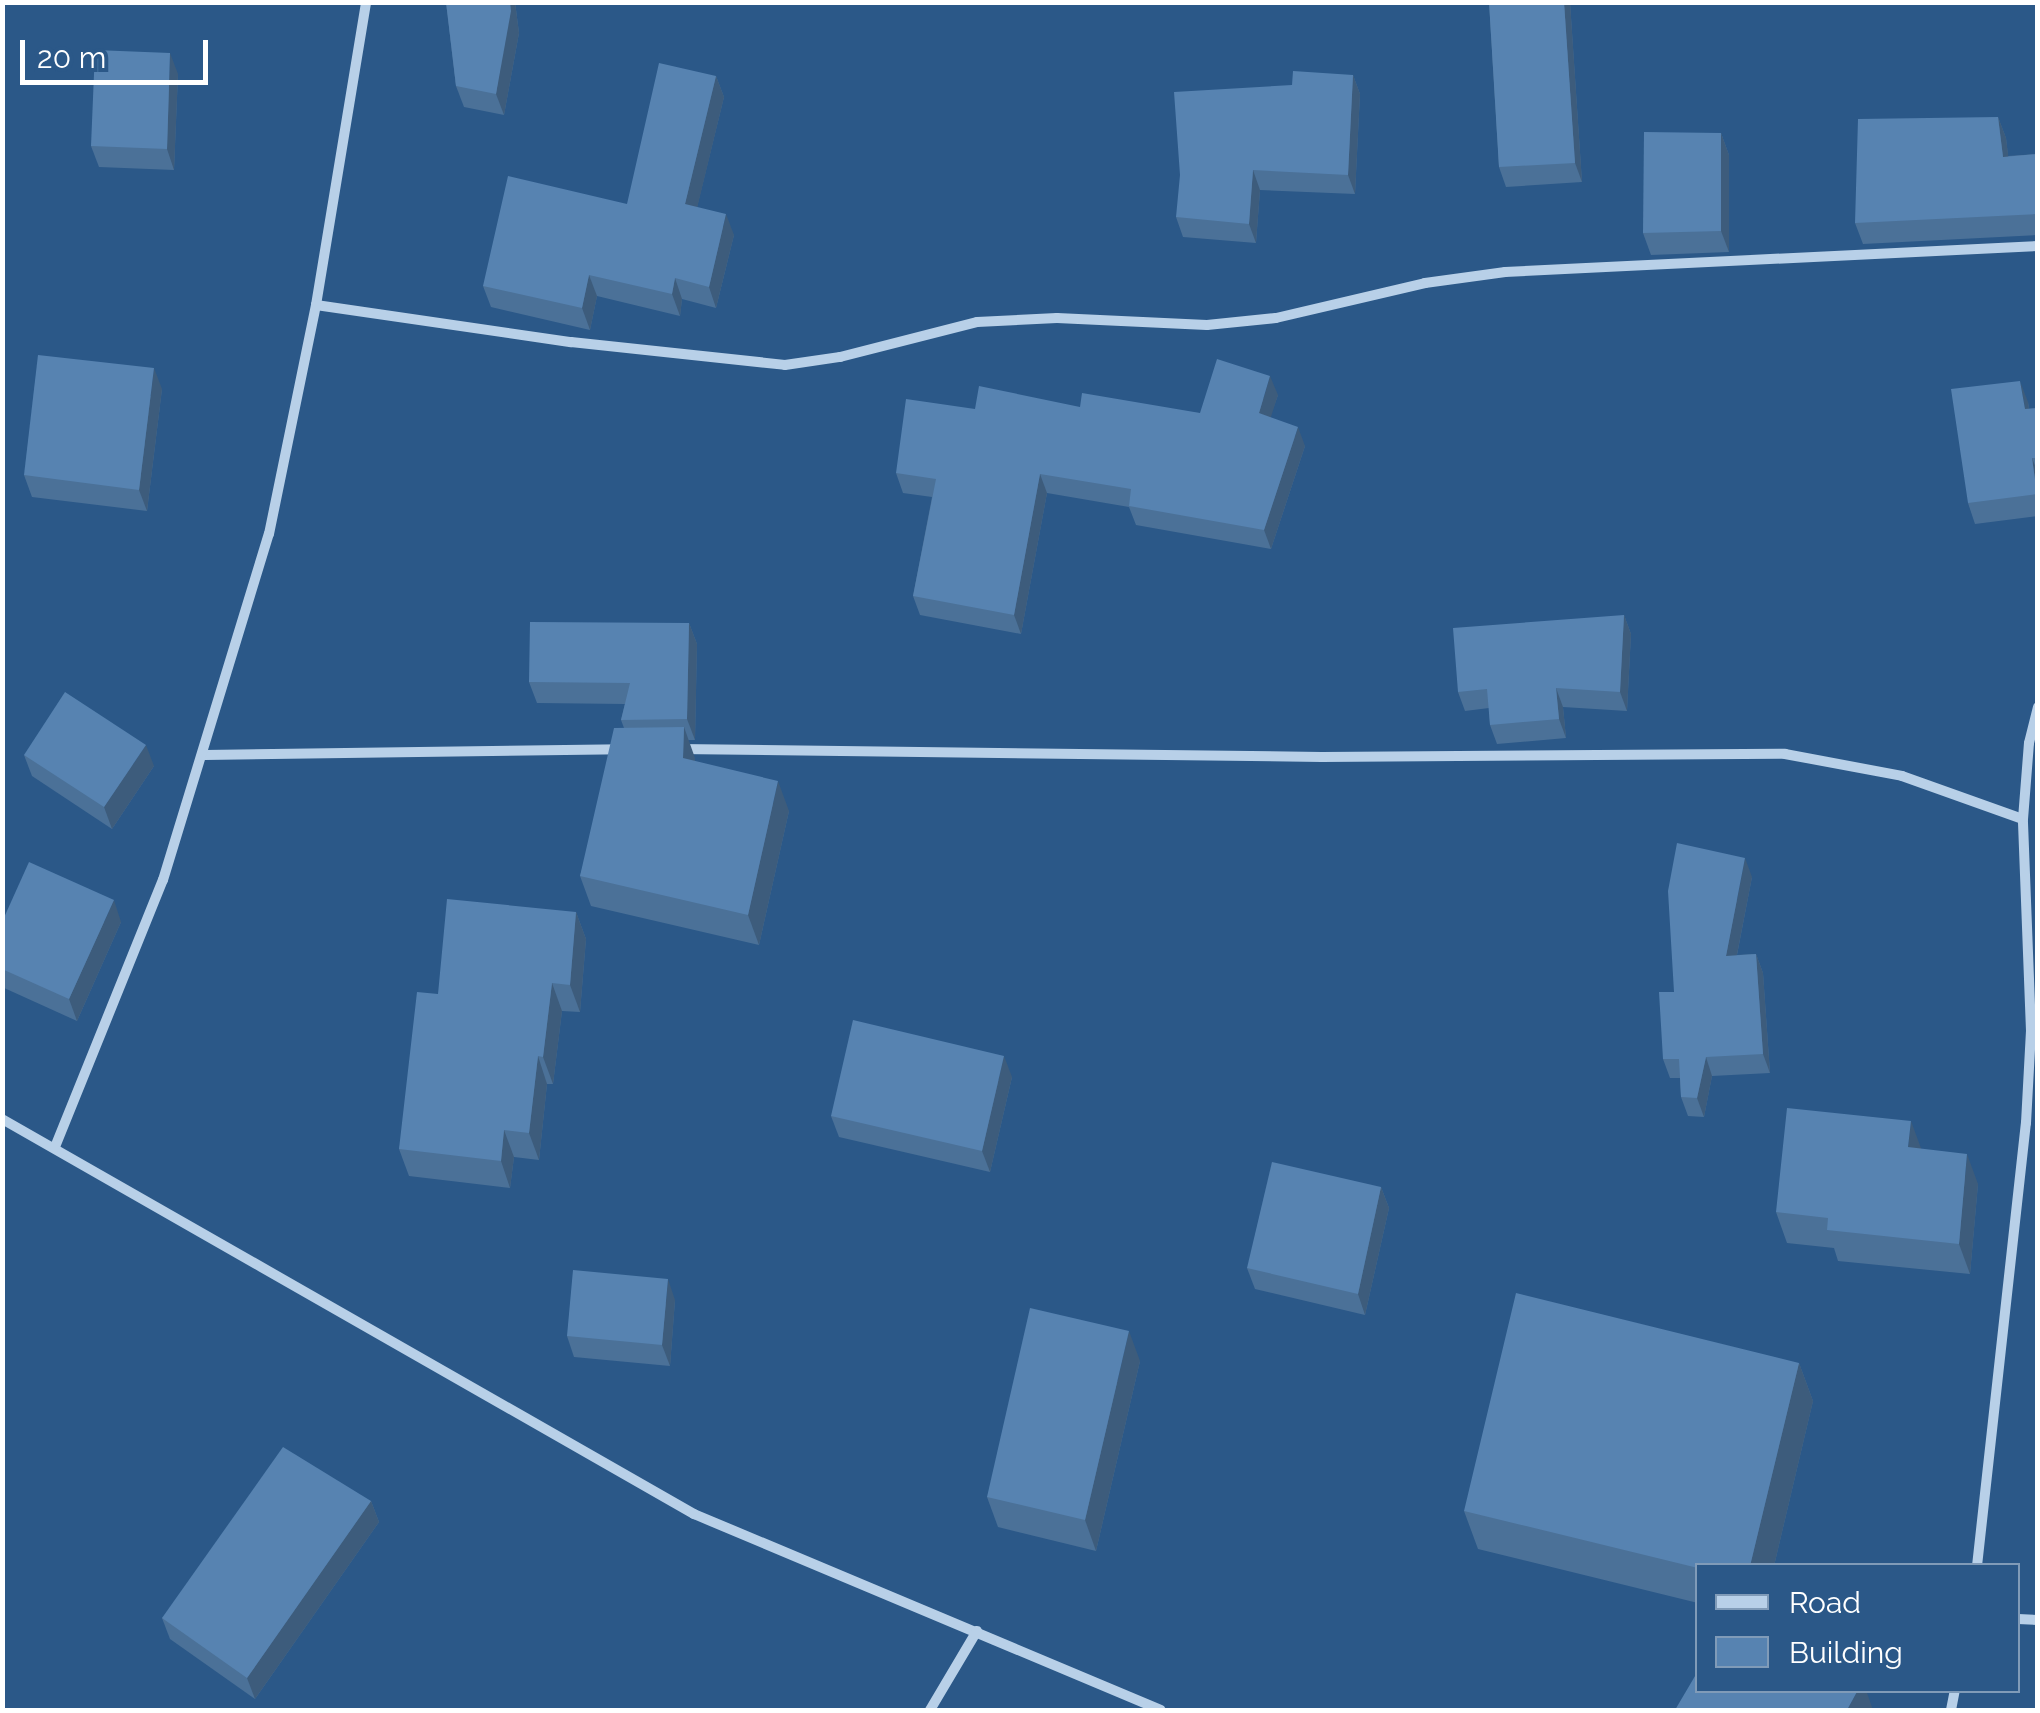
<!DOCTYPE html>
<html>
<head>
<meta charset="utf-8">
<style>
	body { margin:0 }
	#map { position:relative; width:2040px; height:1713px; overflow:hidden; background:#2b5888; font-family:Raleway,sans-serif }
	div>[style] { position:absolute }
	[style*='--x'] { left:calc(var(--x)*1px); top:calc(var(--y)*1px); width:calc(var(--w)*1px); rotate:calc(var(--a)*1deg) }
	.street>* { height:10px; margin:-5px; padding:0 5px; transform-origin:5px; border-radius:5px; background:#b8d0e8 }
	.wall>* { inset:0; background:#4b7198 }
	.shaded-wall>* { inset:0; background:#3d5c7c }
	.building>* { inset:0; background:#5783b1 }
	span { translate:-50% -50%; white-space:nowrap; text-align:center; line-height:1.15; -webkit-text-stroke:9px #2b5888; paint-order:stroke }
	.frame { position:absolute; inset:0; border:5px solid #fff; pointer-events:none }
	.legend { position:absolute; left:1695px; top:1563px; width:325px; height:130px; box-sizing:border-box; background:#2b5888; border:2px solid #809bb8; margin:0; padding:12px 18px; list-style:none; font-size:30px; color:#fff }
	.legend li { display:flex; align-items:center; gap:20px; height:50px }
	.legend b { width:50px; border:2px solid #809bb8 }
	.scale { position:absolute; left:20px; top:40px; width:188px; height:45px; box-sizing:border-box; border:5px solid #fff; border-top:0; padding-left:12px; font-size:30px; line-height:35px; white-space:nowrap; color:#fff; -webkit-text-stroke:8px #2b5888; paint-order:stroke }
</style>
</head>
<body>
<div id="map">
	<div class="street">
		<i style="--x:316;--y:305;--w:258;--a:8.3"></i>
		<i style="--x:571;--y:342;--w:215;--a:6.1"></i>
		<i style="--x:785;--y:365;--w:56;--a:-8.3"></i>
		<i style="--x:840;--y:357;--w:141;--a:-14.3"></i>
		<i style="--x:977;--y:322;--w:80;--a:-2.9"></i>
		<i style="--x:1057;--y:318;--w:150;--a:2.7"></i>
		<i style="--x:1207;--y:325;--w:69;--a:-5.8"></i>
		<i style="--x:1276;--y:318;--w:153;--a:-13.2"></i>
		<i style="--x:1425;--y:283;--w:81;--a:-7.8"></i>
		<i style="--x:1505;--y:272;--w:534;--a:-2.79"></i>
		<i style="--x:679;--y:749;--w:643;--a:0.71"></i>
		<i style="--x:1322;--y:757;--w:463;--a:-0.4"></i>
		<i style="--x:1785;--y:754;--w:119;--a:10.6"></i>
		<i style="--x:1902;--y:776;--w:128;--a:19.6"></i>
		<i style="--x:205;--y:755;--w:417;--a:-0.8"></i>
		<i style="--x:2;--y:1119;--w:797;--a:29.72"></i>
		<i style="--x:694;--y:1514;--w:506;--a:22.77"></i>
		<i style="--x:55;--y:1147;--w:288;--a:-68"></i>
		<i style="--x:163;--y:880;--w:362;--a:-73"></i>
		<i style="--x:269;--y:534;--w:234;--a:-78.4"></i>
		<i style="--x:316;--y:305;--w:307;--a:-80.6"></i>
		<i style="--x:1977;--y:1566;--w:446;--a:-83.7"></i>
		<i style="--x:2026;--y:1123;--w:92;--a:-86.9"></i>
		<i style="--x:2031;--y:1031;--w:212;--a:-92.2"></i>
		<i style="--x:2023;--y:819;--w:76;--a:-85.5"></i>
		<i style="--x:2029;--y:743;--w:37;--a:-76"></i>
		<i style="--x:2018;--y:1619;--w:20;--a:3"></i>
		<i style="--x:930;--y:1710;--w:92;--a:-59.3"></i>
		<i style="--x:1951;--y:1710;--w:20;--a:-79"></i>
	</div>
	<div class="wall">
		<i style="clip-path:polygon(446px 2px,515px 2px,519px 33px,504px 115px,464px 107px,456px 86px)"></i>
		<i style="clip-path:polygon(1489px 2px,1570px 2px,1582px 182px,1506px 187px,1499px 167px)"></i>
		<i style="clip-path:polygon(178px 74px,174px 170px,99px 167px,91px 146px)"></i>
		<i style="clip-path:polygon(1353px 75px,1360px 94px,1355px 194px,1260px 190px,1256px 243px,1183px 237px,1176px 217px,1292px 85px)"></i>
		<i style="clip-path:polygon(716px 76px,724px 97px,697px 207px,734px 235px,716px 308px,682px 299px,680px 316px,597px 296px,590px 330px,491px 307px,483px 286px,627px 204px)"></i>
		<i style="clip-path:polygon(1998px 117px,2006px 138px,2008px 156px,2038px 154px,2038px 235px,1863px 244px,1855px 223px)"></i>
		<i style="clip-path:polygon(1721px 133px,1729px 155px,1729px 252px,1651px 255px,1643px 233px)"></i>
		<i style="clip-path:polygon(162px 389px,147px 511px,32px 497px,24px 475px)"></i>
		<i style="clip-path:polygon(1278px 395px,1270px 417px,1305px 446px,1271px 549px,1136px 525px,1129px 507px,1047px 493px,1021px 634px,920px 615px,913px 596px,932px 497px,903px 493px,896px 473px,975px 409px,1080px 407px,1200px 413px)"></i>
		<i style="clip-path:polygon(2028px 402px,2029px 409px,2038px 408px,2038px 516px,1975px 524px,1968px 503px)"></i>
		<i style="clip-path:polygon(1624px 615px,1631px 634px,1627px 711px,1563px 707px,1566px 738px,1497px 744px,1490px 725px,1489px 708px,1465px 711px,1458px 692px)"></i>
		<i style="clip-path:polygon(689px 623px,697px 644px,695px 740px,688px 740px,695px 761px,789px 811px,759px 945px,591px 906px,580px 876px,624px 728px,621px 720px,625px 704px,537px 703px,529px 682px)"></i>
		<i style="clip-path:polygon(24px 755px,154px 766px,112px 829px,32px 776px)"></i>
		<i style="clip-path:polygon(1752px 877px,1737px 955px,1756px 954px,1763px 973px,1770px 1073px,1712px 1076px,1704px 1117px,1688px 1116px,1681px 1097px,1680px 1078px,1670px 1078px,1663px 1059px,1674px 992px)"></i>
		<i style="clip-path:polygon(576px 912px,586px 939px,580px 1012px,562px 1011px,553px 1084px,547px 1084px,539px 1160px,514px 1157px,510px 1188px,409px 1176px,399px 1149px,438px 994px)"></i>
		<i style="clip-path:polygon(2px 922px,121px 922px,77px 1021px,2px 987px)"></i>
		<i style="clip-path:polygon(1012px 1077px,990px 1172px,839px 1137px,831px 1116px)"></i>
		<i style="clip-path:polygon(1921px 1149px,1978px 1184px,1970px 1274px,1838px 1261px,1834px 1248px,1787px 1243px,1776px 1212px)"></i>
		<i style="clip-path:polygon(1381px 1187px,1389px 1208px,1365px 1315px,1255px 1289px,1247px 1268px)"></i>
		<i style="clip-path:polygon(675px 1300px,670px 1366px,574px 1357px,567px 1336px)"></i>
		<i style="clip-path:polygon(1140px 1361px,1096px 1551px,998px 1527px,987px 1497px)"></i>
		<i style="clip-path:polygon(1799px 1363px,1813px 1401px,1774px 1566px,1698px 1566px,1698px 1603px,1478px 1549px,1464px 1511px)"></i>
		<i style="clip-path:polygon(371px 1501px,379px 1522px,255px 1699px,170px 1639px,162px 1618px)"></i>
	</div>
	<div class="shaded-wall">
		<i style="clip-path:polygon(510px 2px,515px 2px,519px 33px,504px 115px,496px 94px)"></i>
		<i style="clip-path:polygon(1564px 2px,1570px 2px,1582px 182px,1575px 163px)"></i>
		<i style="clip-path:polygon(170px 53px,178px 74px,174px 170px,167px 149px)"></i>
		<i style="clip-path:polygon(1353px 75px,1360px 94px,1355px 194px,1348px 175px)"></i>
		<i style="clip-path:polygon(716px 76px,724px 97px,693px 225px,685px 204px)"></i>
		<i style="clip-path:polygon(1998px 117px,2006px 138px,2011px 178px,2003px 157px)"></i>
		<i style="clip-path:polygon(1721px 133px,1729px 155px,1729px 252px,1721px 231px)"></i>
		<i style="clip-path:polygon(1253px 170px,1260px 190px,1256px 243px,1249px 224px)"></i>
		<i style="clip-path:polygon(726px 214px,734px 235px,716px 308px,709px 287px)"></i>
		<i style="clip-path:polygon(589px 275px,597px 296px,590px 330px,582px 308px)"></i>
		<i style="clip-path:polygon(675px 278px,682px 299px,680px 316px,672px 294px)"></i>
		<i style="clip-path:polygon(154px 368px,162px 389px,147px 511px,139px 490px)"></i>
		<i style="clip-path:polygon(1270px 376px,1278px 395px,1266px 432px,1259px 413px)"></i>
		<i style="clip-path:polygon(2020px 381px,2028px 402px,2032px 430px,2025px 409px)"></i>
		<i style="clip-path:polygon(1298px 427px,1305px 446px,1271px 549px,1264px 530px)"></i>
		<i style="clip-path:polygon(2032px 458px,2038px 473px,2038px 496px,2037px 494px)"></i>
		<i style="clip-path:polygon(1040px 474px,1047px 493px,1021px 634px,1014px 615px)"></i>
		<i style="clip-path:polygon(1624px 615px,1631px 634px,1627px 711px,1620px 692px)"></i>
		<i style="clip-path:polygon(689px 623px,697px 644px,695px 740px,687px 719px)"></i>
		<i style="clip-path:polygon(1556px 688px,1563px 707px,1566px 738px,1559px 719px)"></i>
		<i style="clip-path:polygon(684px 727px,695px 758px,694px 789px,683px 758px)"></i>
		<i style="clip-path:polygon(146px 745px,154px 766px,112px 829px,104px 807px)"></i>
		<i style="clip-path:polygon(778px 781px,789px 811px,759px 945px,748px 915px)"></i>
		<i style="clip-path:polygon(1745px 858px,1752px 877px,1733px 975px,1726px 956px)"></i>
		<i style="clip-path:polygon(114px 900px,121px 922px,77px 1021px,69px 999px)"></i>
		<i style="clip-path:polygon(576px 912px,586px 939px,580px 1012px,570px 985px)"></i>
		<i style="clip-path:polygon(1756px 954px,1763px 973px,1770px 1073px,1763px 1054px)"></i>
		<i style="clip-path:polygon(552px 983px,562px 1011px,553px 1084px,543px 1057px)"></i>
		<i style="clip-path:polygon(538px 1056px,547px 1084px,539px 1160px,529px 1133px)"></i>
		<i style="clip-path:polygon(1004px 1056px,1012px 1077px,990px 1172px,982px 1151px)"></i>
		<i style="clip-path:polygon(1706px 1057px,1712px 1076px,1704px 1117px,1697px 1098px)"></i>
		<i style="clip-path:polygon(1911px 1121px,1922px 1151px,1908px 1147px)"></i>
		<i style="clip-path:polygon(504px 1130px,514px 1157px,510px 1188px,501px 1161px)"></i>
		<i style="clip-path:polygon(1967px 1154px,1978px 1184px,1970px 1274px,1959px 1244px)"></i>
		<i style="clip-path:polygon(1381px 1187px,1389px 1208px,1365px 1315px,1358px 1294px)"></i>
		<i style="clip-path:polygon(668px 1279px,675px 1300px,670px 1366px,662px 1345px)"></i>
		<i style="clip-path:polygon(1129px 1331px,1140px 1361px,1096px 1551px,1085px 1520px)"></i>
		<i style="clip-path:polygon(1799px 1363px,1813px 1401px,1774px 1566px,1750px 1566px)"></i>
		<i style="clip-path:polygon(371px 1501px,379px 1522px,255px 1699px,247px 1678px)"></i>
		<i style="clip-path:polygon(1858px 1690px,1866px 1690px,1873px 1710px,1847px 1710px)"></i>
	</div>
	<div class="building">
		<i style="clip-path:polygon(446px 2px,510px 2px,511px 11px,496px 94px,456px 86px)"></i>
		<i style="clip-path:polygon(1489px 2px,1564px 2px,1575px 163px,1499px 167px)"></i>
		<i style="clip-path:polygon(95px 50px,170px 53px,167px 149px,91px 146px)"></i>
		<i style="clip-path:polygon(659px 63px,716px 76px,685px 204px,726px 214px,709px 287px,675px 278px,672px 294px,589px 275px,582px 308px,483px 286px,508px 176px,627px 204px)"></i>
		<i style="clip-path:polygon(1293px 71px,1353px 75px,1348px 175px,1253px 170px,1249px 224px,1176px 217px,1180px 175px,1174px 92px,1292px 85px)"></i>
		<i style="clip-path:polygon(1998px 117px,2003px 157px,2038px 154px,2038px 214px,1855px 223px,1858px 119px)"></i>
		<i style="clip-path:polygon(1644px 132px,1721px 133px,1721px 231px,1643px 233px)"></i>
		<i style="clip-path:polygon(38px 355px,154px 368px,139px 490px,24px 475px)"></i>
		<i style="clip-path:polygon(1217px 359px,1270px 376px,1259px 413px,1298px 427px,1264px 530px,1129px 506px,1131px 489px,1040px 474px,1014px 615px,913px 596px,936px 479px,896px 473px,906px 399px,975px 409px,979px 386px,1080px 407px,1082px 393px,1200px 413px)"></i>
		<i style="clip-path:polygon(2020px 381px,2025px 409px,2038px 408px,2038px 458px,2032px 458px,2037px 494px,1968px 503px,1951px 389px)"></i>
		<i style="clip-path:polygon(1624px 615px,1620px 692px,1556px 688px,1559px 719px,1490px 725px,1487px 689px,1458px 692px,1453px 628px)"></i>
		<i style="clip-path:polygon(530px 622px,689px 623px,687px 719px,621px 720px,630px 683px,529px 682px)"></i>
		<i style="clip-path:polygon(65px 692px,146px 745px,104px 807px,24px 755px)"></i>
		<i style="clip-path:polygon(684px 727px,683px 758px,778px 781px,748px 915px,580px 876px,614px 728px)"></i>
		<i style="clip-path:polygon(1677px 843px,1745px 858px,1726px 956px,1756px 954px,1763px 1054px,1706px 1057px,1697px 1098px,1681px 1097px,1679px 1059px,1663px 1059px,1659px 992px,1674px 992px,1668px 891px)"></i>
		<i style="clip-path:polygon(29px 862px,114px 900px,69px 999px,2px 969px,2px 922px)"></i>
		<i style="clip-path:polygon(447px 899px,576px 912px,570px 985px,552px 983px,543px 1057px,538px 1056px,529px 1133px,504px 1130px,501px 1161px,399px 1149px,417px 992px,438px 994px)"></i>
		<i style="clip-path:polygon(853px 1020px,1004px 1056px,982px 1151px,831px 1116px)"></i>
		<i style="clip-path:polygon(1787px 1108px,1911px 1121px,1908px 1147px,1967px 1154px,1959px 1244px,1827px 1230px,1828px 1218px,1776px 1212px)"></i>
		<i style="clip-path:polygon(1272px 1162px,1381px 1187px,1358px 1294px,1247px 1268px)"></i>
		<i style="clip-path:polygon(573px 1270px,668px 1279px,662px 1345px,567px 1336px)"></i>
		<i style="clip-path:polygon(1516px 1293px,1799px 1363px,1750px 1566px,1698px 1566px,1698px 1568px,1464px 1511px)"></i>
		<i style="clip-path:polygon(1030px 1308px,1129px 1331px,1085px 1520px,987px 1497px)"></i>
		<i style="clip-path:polygon(283px 1447px,371px 1501px,247px 1678px,162px 1618px)"></i>
		<i style="clip-path:polygon(1698px 1671px,1698px 1690px,1858px 1690px,1847px 1710px,1675px 1710px)"></i>
	</div>
	<div class="frame"></div>
	<ul class="legend">
	<li><b style="height:12px;background:#b8d0e8"></b>Road</li>
	<li><b style="height:28px;background:#5783b1"></b>Building</li>
	</ul>
	<div class="scale">20 m</div>
</div>
</body>
</html>
